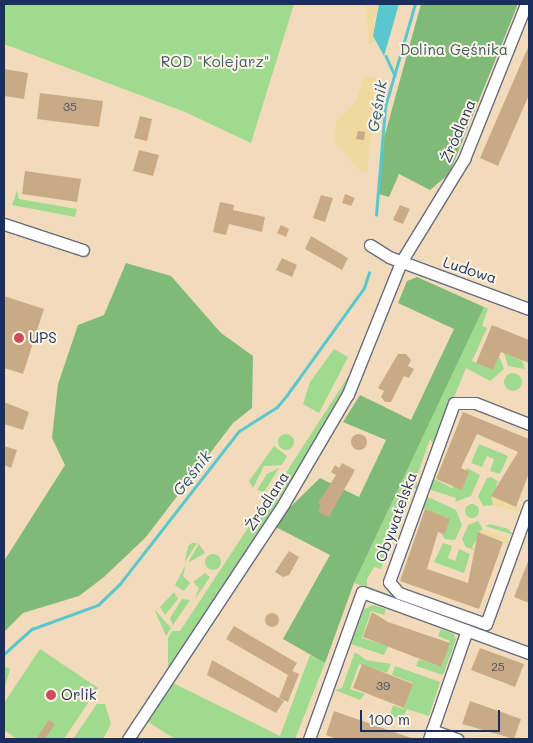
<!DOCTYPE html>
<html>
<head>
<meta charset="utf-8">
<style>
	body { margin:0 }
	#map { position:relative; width:533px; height:743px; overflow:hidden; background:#f2dbbb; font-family:Mali,sans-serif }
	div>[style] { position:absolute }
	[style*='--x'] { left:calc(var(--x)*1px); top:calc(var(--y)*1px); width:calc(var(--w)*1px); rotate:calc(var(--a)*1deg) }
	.green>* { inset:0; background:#9fda8e }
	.round { border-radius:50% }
	.forest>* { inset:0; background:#7fba79 }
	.sand>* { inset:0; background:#eeda9e }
	.water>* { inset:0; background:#5ac7ce }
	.stream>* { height:2.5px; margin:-1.25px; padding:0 1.25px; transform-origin:1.25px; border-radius:1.25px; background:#5ac7ce }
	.building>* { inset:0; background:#c8ab86 }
	.roads { filter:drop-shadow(1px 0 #666b7f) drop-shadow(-1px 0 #666b7f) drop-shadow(0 1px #666b7f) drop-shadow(0 -1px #666b7f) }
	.minor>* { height:11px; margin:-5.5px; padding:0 5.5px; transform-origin:5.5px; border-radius:5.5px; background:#fff }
	.dots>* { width:14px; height:14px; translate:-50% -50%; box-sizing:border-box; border:2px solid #fcf5e5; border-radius:50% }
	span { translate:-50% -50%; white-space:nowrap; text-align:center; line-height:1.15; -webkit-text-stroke:4px #fcf5e5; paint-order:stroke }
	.number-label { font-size:12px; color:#464e68 }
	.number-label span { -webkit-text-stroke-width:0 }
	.park-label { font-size:15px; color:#3c5a6a }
	.street-label { font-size:15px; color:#1b2f5e }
	.poi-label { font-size:15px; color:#1b2f5e }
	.left { translate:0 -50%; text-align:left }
	.water-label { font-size:16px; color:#2b557a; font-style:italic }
	.frame { position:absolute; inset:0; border:5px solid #1b2f5e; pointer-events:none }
	.scale { position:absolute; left:360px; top:710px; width:140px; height:22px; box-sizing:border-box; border:2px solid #1b2f5e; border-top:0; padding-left:6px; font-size:15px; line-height:18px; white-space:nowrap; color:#1b2f5e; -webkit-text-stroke:4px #fcf5e5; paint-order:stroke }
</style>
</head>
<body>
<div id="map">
	<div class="green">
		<i style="clip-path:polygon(4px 4px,294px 4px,251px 143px,185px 112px,4px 44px)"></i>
		<i style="clip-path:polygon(17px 190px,19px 199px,77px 209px,75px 217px,12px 205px)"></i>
		<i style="clip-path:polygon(389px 276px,390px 278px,345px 392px,280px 497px,273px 493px,353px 369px)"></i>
		<i style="clip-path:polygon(484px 307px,488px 308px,482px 326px,487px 328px,472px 361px,493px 370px,499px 356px,504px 369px,490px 381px,466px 368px,434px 446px,430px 439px,416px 479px,418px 490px,411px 486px,381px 569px,374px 567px,367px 579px,367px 586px,477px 627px,354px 583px)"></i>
		<i style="clip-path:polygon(334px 349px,348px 357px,319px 413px,303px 404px,310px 382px)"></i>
		<i style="clip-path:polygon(504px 353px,522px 361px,525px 369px,508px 366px)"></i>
		<i class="round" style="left:504px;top:373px;width:18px;height:18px"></i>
		<i class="round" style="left:278px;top:434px;width:16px;height:16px"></i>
		<i style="clip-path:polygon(479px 444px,508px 456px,500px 474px,490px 471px,494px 459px,487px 456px,482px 467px,471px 463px)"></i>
		<i style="clip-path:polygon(274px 446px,287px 456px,282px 465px,264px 466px,253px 488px,249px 481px)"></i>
		<i style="clip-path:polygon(279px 468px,264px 492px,257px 490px,267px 474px)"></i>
		<i style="clip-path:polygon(467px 468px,480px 475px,471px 496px,455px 502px,456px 498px,428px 489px,430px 477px,452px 488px)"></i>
		<i style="clip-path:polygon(487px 478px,491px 477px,502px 484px,497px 482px,493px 505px,483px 506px,478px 496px)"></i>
		<i style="clip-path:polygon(269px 496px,280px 501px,168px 671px,168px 638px,172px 631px,180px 631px)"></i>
		<i style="clip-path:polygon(428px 497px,456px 510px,462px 525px,455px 540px,445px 539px,440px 532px,445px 533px,450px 519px,419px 507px)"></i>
		<i class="round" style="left:465px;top:504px;width:14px;height:14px"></i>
		<i style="clip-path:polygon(478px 521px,483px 529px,472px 547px,475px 550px,466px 547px,462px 539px,468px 525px)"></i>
		<i style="clip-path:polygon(490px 524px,508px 529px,514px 535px,485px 526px)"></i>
		<i style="clip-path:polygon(192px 543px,197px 543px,185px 562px,188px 546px)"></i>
		<i style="clip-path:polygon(443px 543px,452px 546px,448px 558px,455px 561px,459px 549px,470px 554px,464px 573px,434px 562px)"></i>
		<i style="clip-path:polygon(199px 544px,205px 553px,188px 563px,191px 557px)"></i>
		<i class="round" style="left:205px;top:554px;width:16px;height:16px"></i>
		<i style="clip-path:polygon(186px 564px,183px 576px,190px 583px,184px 591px,175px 585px)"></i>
		<i style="clip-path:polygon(205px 573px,210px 577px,195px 599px,199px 588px,193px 582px)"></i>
		<i style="clip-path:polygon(174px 592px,178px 599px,165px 615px,160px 607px)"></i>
		<i style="clip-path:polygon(182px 599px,190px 600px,173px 625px,170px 618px)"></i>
		<i style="clip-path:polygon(373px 605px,386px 609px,384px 615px,371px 611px,362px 638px,388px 646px,384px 655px,351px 644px,364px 609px)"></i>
		<i style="clip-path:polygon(155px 610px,171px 628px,166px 636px,155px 611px)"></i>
		<i style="clip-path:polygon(441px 629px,454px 634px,456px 640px,443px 675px,416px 666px,419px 659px,441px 667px,450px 641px,438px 636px)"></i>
		<i style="clip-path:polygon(40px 649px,98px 688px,64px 739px,17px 739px,4px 730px,4px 703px)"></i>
		<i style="clip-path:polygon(355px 652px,366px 660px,391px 664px,387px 673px,359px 664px,350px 689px,365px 694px,360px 700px,335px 690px,342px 688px)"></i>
		<i style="clip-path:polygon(310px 655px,325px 663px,295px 739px,175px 739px,148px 722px,173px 683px,280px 736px)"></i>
		<i style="clip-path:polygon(4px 666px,10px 669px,4px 691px)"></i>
		<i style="clip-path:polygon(395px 666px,440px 682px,429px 716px,407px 709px,402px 720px,390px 715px,393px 705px,404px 709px,413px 683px,392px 675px)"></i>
		<i style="clip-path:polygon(97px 704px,105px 704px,111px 724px,103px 739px,73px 739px)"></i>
	</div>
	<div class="forest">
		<i style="clip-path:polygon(421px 4px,518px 4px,449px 174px,430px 190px,399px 174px,389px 197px,379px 194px,384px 138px)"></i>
		<i style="clip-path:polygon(126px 263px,171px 276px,221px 333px,253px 356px,252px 408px,233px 423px,146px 537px,104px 577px,79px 596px,23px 613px,4px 632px,4px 561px,65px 465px,52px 438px,58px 384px,78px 325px,104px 315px)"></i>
		<i style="clip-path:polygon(417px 277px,484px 307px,354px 583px,325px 663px,283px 639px,330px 555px,272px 525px,320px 478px,359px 497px,386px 440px,343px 422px,360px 395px,411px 420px,454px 329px,398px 303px,407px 281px)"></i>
	</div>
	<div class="sand">
		<i style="clip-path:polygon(366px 4px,379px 4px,374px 17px,374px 42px,369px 45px)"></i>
		<i style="clip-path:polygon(364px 76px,377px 78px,367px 173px,356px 168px,334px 139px,337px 120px,356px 101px)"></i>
		<i style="clip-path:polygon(491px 496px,523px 510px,522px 513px,493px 505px)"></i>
		<i style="clip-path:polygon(483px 529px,507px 538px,510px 544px,478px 532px)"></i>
	</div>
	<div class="water">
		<i style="clip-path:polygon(379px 4px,399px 4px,384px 56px,373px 36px)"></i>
	</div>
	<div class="stream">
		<i style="--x:386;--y:56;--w:21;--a:65"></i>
		<i style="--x:376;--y:215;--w:108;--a:-85.2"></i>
		<i style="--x:385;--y:107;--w:107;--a:-73.8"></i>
		<i style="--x:4;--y:654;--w:38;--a:-42"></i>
		<i style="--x:32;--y:629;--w:70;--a:-20"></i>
		<i style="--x:98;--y:605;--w:29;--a:-44"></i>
		<i style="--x:119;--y:585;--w:195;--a:-52.1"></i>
		<i style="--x:239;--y:431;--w:45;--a:-32.3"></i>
		<i style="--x:277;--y:407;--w:16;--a:-50"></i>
		<i style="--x:287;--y:395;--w:132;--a:-54.3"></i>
		<i style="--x:364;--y:288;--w:16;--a:-72"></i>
	</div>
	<div class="building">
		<i style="clip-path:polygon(529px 45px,529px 95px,498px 166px,480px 158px)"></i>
		<i style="clip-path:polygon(4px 69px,28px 73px,24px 99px,4px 96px)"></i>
		<i style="clip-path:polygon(40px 93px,103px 101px,99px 127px,37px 119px)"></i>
		<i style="clip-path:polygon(140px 116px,152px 119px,147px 141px,134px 138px)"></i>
		<i style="clip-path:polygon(358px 131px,365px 132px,364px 140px,356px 139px)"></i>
		<i style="clip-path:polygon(139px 150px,159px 155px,153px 176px,133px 171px)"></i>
		<i style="clip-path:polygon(25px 171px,81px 179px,77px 202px,22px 194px)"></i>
		<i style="clip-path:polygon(345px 194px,355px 198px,351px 206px,342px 203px)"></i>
		<i style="clip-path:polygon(321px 195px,333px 198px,325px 222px,313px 218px)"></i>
		<i style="clip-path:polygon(220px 202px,234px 205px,233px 210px,265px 217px,262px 232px,229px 224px,226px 235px,213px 232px)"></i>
		<i style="clip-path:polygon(400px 205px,410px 209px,403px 224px,393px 220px)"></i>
		<i style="clip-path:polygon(281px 225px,289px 229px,286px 237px,277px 233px)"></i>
		<i style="clip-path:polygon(311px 236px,348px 258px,342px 270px,305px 249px)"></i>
		<i style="clip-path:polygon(282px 258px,297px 265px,292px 277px,276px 270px)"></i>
		<i style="clip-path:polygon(4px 296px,44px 309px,23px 374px,4px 368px)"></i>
		<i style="clip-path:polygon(492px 325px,529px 340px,529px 363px,501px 352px,493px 370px,476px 363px)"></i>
		<i style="clip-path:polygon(398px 354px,406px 354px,411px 360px,408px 366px,414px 369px,409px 378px,404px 376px,391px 402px,385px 402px,381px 397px,384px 391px,378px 388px)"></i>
		<i style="clip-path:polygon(4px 402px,29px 412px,23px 430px,4px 424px)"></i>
		<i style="clip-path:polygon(463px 412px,529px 439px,529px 473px,516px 507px,491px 496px,518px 452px,477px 434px,461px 468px,469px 472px,462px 490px,436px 479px)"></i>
		<i class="round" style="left:351px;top:434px;width:16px;height:16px"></i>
		<i style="clip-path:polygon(4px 446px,17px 450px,11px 468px,4px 465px)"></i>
		<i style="clip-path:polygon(342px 463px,355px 470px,329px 517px,318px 512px,321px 505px,318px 503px,336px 475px,331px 472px,335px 465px,339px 468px)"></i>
		<i style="clip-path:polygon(425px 509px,450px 519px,445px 534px,438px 532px,427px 569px,468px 583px,478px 532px,503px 542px,479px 609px,400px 581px)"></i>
		<i style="clip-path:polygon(289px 551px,299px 557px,289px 575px,283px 577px,275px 572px)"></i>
		<i style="clip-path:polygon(529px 559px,529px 603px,514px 597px)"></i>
		<i style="clip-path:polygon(372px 612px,388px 622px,450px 643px,441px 667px,363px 637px)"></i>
		<i class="round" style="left:265px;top:613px;width:14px;height:14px"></i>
		<i style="clip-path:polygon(234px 626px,297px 663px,292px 671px,299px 674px,288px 702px,279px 698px,288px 675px,226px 639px)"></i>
		<i style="clip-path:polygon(480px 648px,524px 664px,515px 687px,471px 670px)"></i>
		<i style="clip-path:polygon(212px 660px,284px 701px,276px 713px,207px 675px)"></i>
		<i style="clip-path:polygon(362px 664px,413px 684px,404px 708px,353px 688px)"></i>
		<i style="clip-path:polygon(470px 701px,521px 719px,514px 739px,462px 724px)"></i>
		<i style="clip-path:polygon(334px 711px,411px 738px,411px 739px,337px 739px,326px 735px)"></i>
		<i style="clip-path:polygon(49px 720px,55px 724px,45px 739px,36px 739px)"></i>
	</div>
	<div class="roads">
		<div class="minor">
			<i style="--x:4;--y:224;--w:83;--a:18.2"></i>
			<i style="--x:370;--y:245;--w:22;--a:32"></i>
			<i style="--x:389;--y:257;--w:149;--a:20.4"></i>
			<i style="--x:529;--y:424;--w:58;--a:-158.7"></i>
			<i style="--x:475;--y:403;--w:21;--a:180"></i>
			<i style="--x:454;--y:403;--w:190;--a:110"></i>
			<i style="--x:389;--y:582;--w:15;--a:48"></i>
			<i style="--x:399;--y:593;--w:92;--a:19.6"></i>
			<i style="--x:486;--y:624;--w:126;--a:-70"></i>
			<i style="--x:432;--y:730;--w:27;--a:20"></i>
			<i style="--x:128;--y:739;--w:283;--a:-56.5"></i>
			<i style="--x:284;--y:503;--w:126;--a:-59.6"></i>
			<i style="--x:348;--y:394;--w:142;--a:-68.1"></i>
			<i style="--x:401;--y:262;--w:121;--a:-58.5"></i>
			<i style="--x:464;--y:159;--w:167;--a:-68.2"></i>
			<i style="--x:309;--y:739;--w:156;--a:-70.2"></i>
			<i style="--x:362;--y:592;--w:178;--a:20.1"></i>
			<i style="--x:429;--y:739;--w:115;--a:-70.8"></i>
		</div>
	</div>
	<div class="dots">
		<i style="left:19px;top:338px;background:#d1495b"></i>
		<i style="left:51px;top:695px;background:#d1495b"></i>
	</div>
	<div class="number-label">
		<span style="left:70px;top:107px">35</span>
		<span style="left:498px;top:667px">25</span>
		<span style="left:383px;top:686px">39</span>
	</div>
	<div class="park-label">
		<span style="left:454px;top:50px">Dolina Gęśnika</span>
		<span style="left:215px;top:62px">ROD "Kolejarz"</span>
	</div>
	<div class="street-label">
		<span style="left:458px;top:131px;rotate:-67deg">Źródlana</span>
		<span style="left:470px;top:270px;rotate:18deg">Ludowa</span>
		<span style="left:267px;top:501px;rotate:-57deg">Źródlana</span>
		<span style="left:396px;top:517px;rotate:-70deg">Obywatelska</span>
	</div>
	<div class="poi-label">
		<span class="left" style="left:29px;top:338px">UPS</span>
		<span class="left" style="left:61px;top:695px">Orlik</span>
	</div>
	<div class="water-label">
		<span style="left:377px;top:106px;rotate:-80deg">Gęśnik</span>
		<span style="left:192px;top:473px;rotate:-52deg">Gęśnik</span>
	</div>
	<div class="frame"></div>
	<div class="scale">100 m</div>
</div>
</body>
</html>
